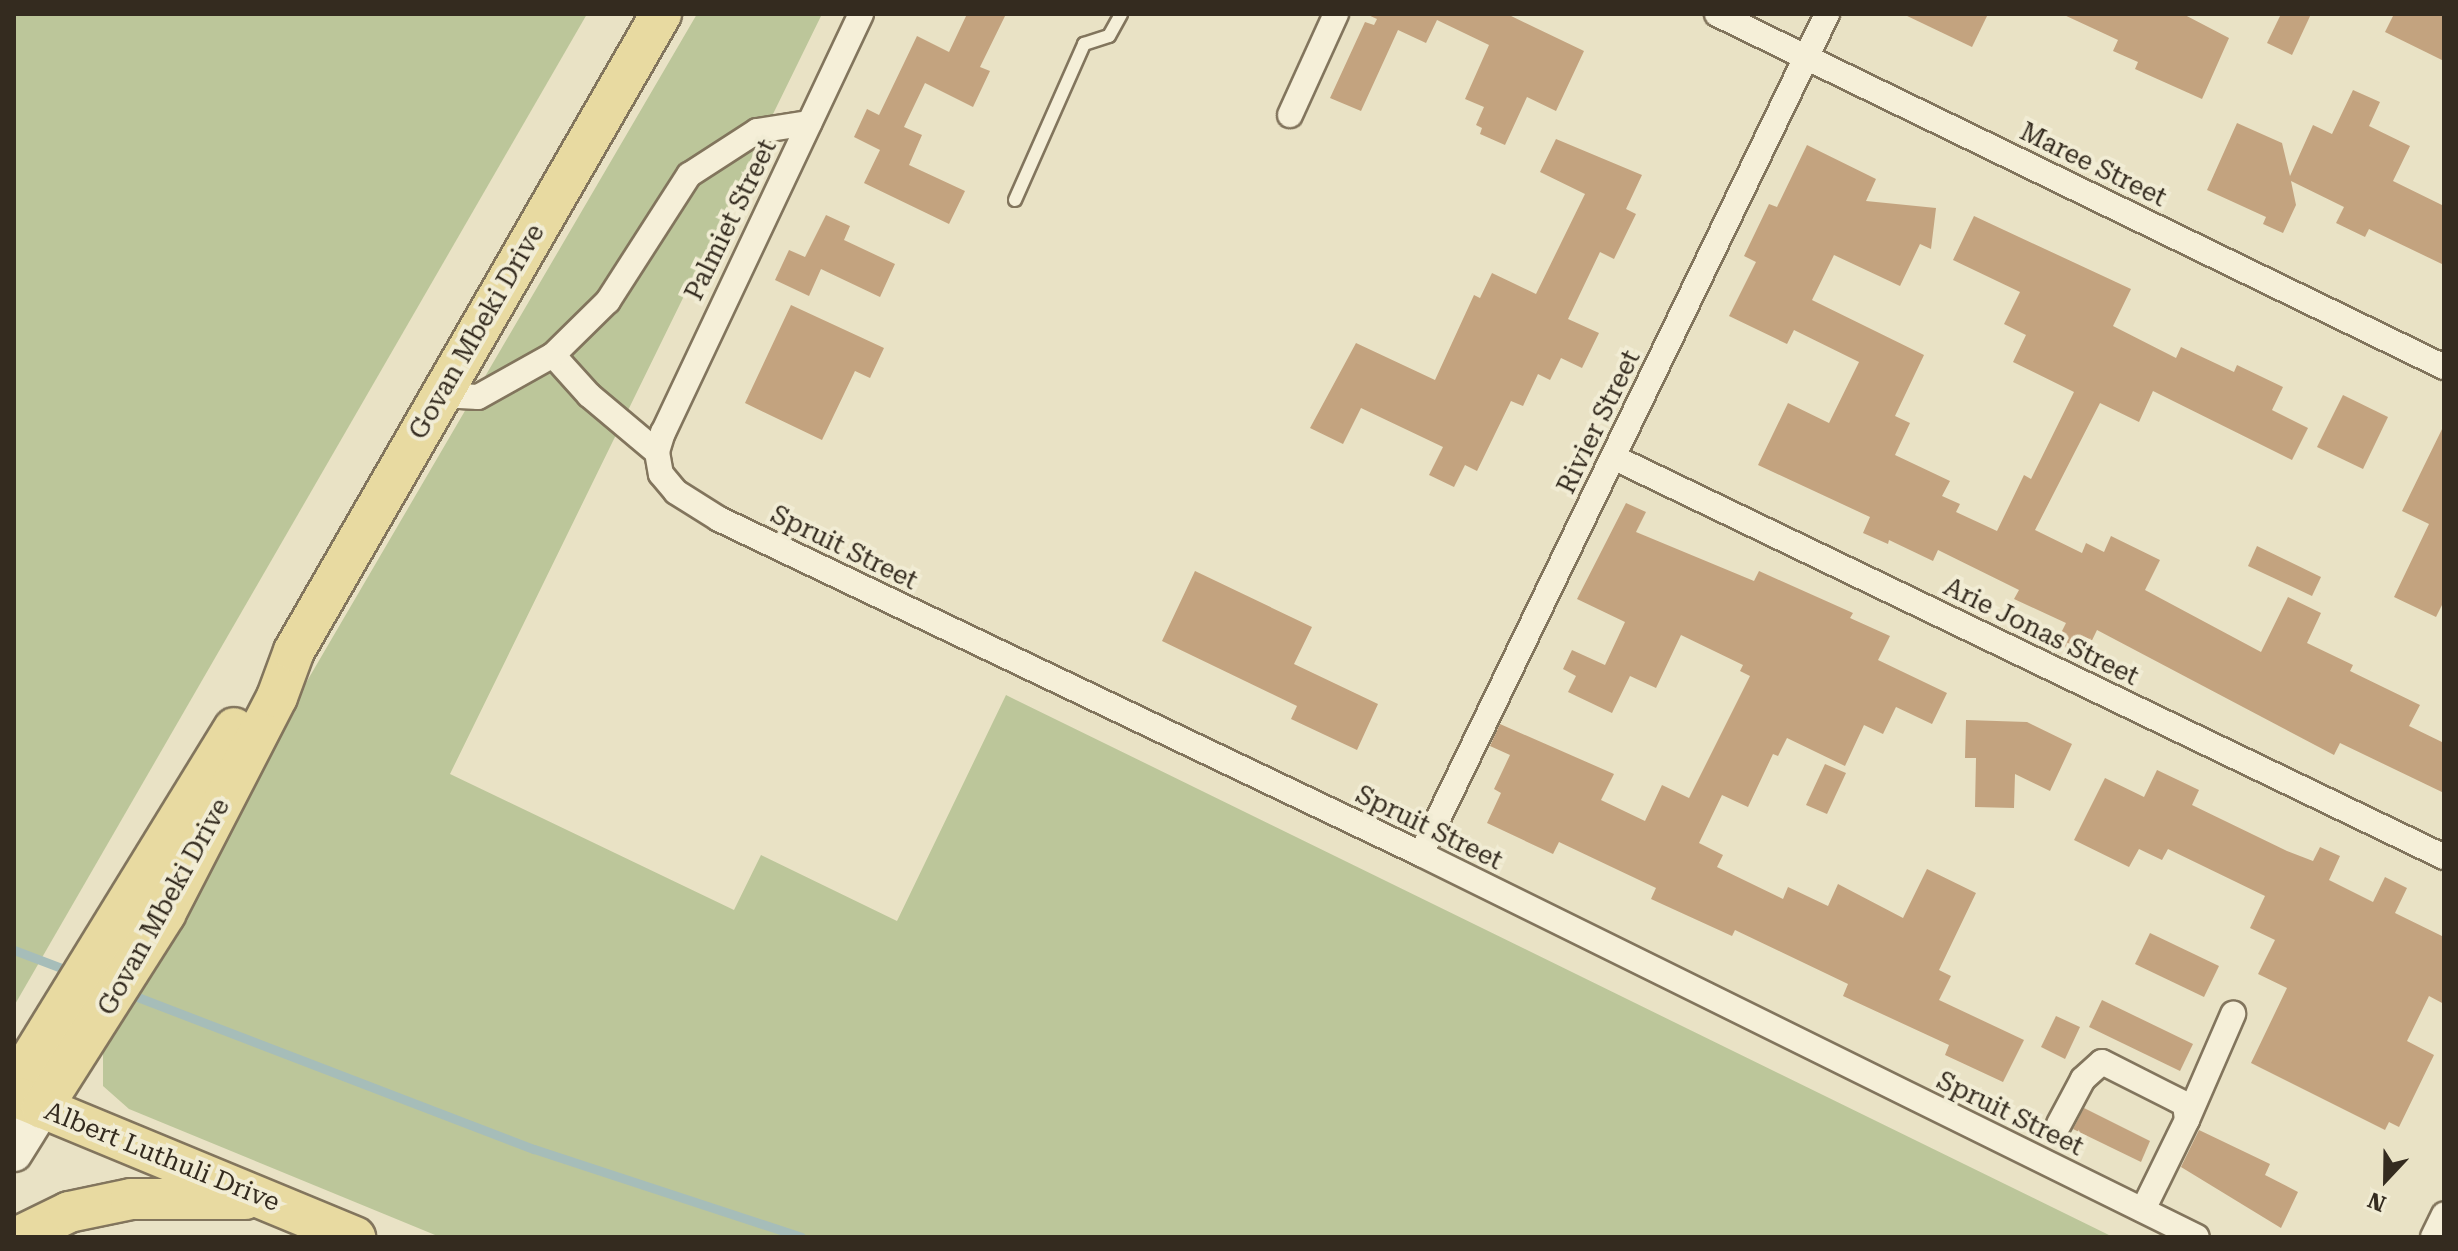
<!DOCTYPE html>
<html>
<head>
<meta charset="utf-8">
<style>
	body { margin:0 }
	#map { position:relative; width:2458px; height:1251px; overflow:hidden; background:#e9e2c5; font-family:"Roboto Serif",serif }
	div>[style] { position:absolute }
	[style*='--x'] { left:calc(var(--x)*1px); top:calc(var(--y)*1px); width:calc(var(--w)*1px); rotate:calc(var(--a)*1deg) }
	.green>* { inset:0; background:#bcc69a }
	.stream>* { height:9px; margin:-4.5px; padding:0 4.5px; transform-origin:4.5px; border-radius:4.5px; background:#a6bdb9 }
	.building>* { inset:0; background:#c3a37f }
	.roads { filter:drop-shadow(2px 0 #82755d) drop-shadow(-2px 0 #82755d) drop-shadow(0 2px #82755d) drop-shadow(0 -2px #82755d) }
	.lane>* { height:12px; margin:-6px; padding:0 6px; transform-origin:6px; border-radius:6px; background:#f5efd8 }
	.street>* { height:24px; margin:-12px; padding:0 12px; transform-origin:12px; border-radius:12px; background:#f5efd8 }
	.secondary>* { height:36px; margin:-18px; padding:0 18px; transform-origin:18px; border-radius:18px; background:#f5efd8 }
	.primary>* { height:40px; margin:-20px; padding:0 20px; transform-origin:20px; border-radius:20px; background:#e8daa1 }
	span { translate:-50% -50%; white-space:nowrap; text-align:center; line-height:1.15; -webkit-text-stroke:8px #f1ecd4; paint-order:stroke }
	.street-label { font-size:26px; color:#342b1f }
	.frame { position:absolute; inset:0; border:16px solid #342b1f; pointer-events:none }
	.north { position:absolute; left:2346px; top:1139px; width:80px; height:80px; -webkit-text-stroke:6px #f1ecd4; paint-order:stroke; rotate:202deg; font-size:22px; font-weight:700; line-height:32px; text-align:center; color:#342b1f }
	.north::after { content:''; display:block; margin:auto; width:28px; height:36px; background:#342b1f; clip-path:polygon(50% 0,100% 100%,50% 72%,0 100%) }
</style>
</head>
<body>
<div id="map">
	<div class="green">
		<i style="clip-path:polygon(14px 14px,587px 14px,14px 1006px)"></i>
		<i style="clip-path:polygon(697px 14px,822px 14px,450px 774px,734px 910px,761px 855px,897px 921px,1006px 695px,2113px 1237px,440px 1237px,129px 1109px,103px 1086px,103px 1049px,241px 794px)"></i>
	</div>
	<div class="stream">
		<i style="--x:14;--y:950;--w:62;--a:20.8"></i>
		<i style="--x:127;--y:993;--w:436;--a:21"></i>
		<i style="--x:534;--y:1149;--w:281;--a:18.2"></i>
	</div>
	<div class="building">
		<i style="clip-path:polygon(967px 14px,1006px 14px,980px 67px,990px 71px,973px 107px,925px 83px,904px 127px,922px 135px,909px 165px,965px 191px,949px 224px,864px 183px,880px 150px,854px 137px,867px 109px,879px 115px,917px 36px,949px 52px)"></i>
		<i style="clip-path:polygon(1366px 14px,1507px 14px,1584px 51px,1556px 111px,1527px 97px,1505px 145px,1480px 134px,1482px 128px,1476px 125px,1484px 107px,1465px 99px,1489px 45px,1437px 20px,1426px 43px,1398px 30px,1361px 111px,1330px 98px,1365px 22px,1374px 25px,1377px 19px)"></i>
		<i style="clip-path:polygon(1903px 14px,1988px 14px,1972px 47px)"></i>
		<i style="clip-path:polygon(2062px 14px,2183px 14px,2229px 38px,2202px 99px,2135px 69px,2138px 62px,2113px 51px,2118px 40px)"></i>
		<i style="clip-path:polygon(2281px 14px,2311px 14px,2292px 55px,2267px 43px)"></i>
		<i style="clip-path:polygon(2394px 14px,2444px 14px,2444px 61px,2385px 32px)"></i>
		<i style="clip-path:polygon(2353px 90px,2380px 102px,2369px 126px,2410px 146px,2393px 181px,2444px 206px,2444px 265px,2369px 229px,2365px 237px,2336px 223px,2344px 207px,2291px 181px,2296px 205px,2283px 233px,2263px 224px,2266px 217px,2207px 190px,2237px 123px,2282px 143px,2290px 176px,2313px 125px,2332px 134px)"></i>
		<i style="clip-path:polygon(1556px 139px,1642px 175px,1626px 209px,1636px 214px,1614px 259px,1600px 252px,1568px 319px,1599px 333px,1582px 368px,1561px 358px,1550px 380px,1538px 374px,1523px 406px,1511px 401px,1477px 471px,1465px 465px,1454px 487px,1429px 475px,1443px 447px,1361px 408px,1343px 444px,1310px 428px,1356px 343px,1435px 380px,1474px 295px,1480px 298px,1492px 273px,1536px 294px,1585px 194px,1540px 172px)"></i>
		<i style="clip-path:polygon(1807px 145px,1876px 179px,1866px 201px,1936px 208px,1931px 249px,1920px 244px,1900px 286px,1834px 255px,1812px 300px,1924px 355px,1895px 416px,1910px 423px,1895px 455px,1950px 481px,1942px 496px,1960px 504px,1956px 512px,1997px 531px,2024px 475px,2031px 479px,2074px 392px,2013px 362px,2026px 335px,2004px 324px,2020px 292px,1953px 260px,1974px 216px,2131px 289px,2113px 326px,2176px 358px,2181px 347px,2234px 372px,2237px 365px,2283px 387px,2272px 410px,2308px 428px,2292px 460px,2153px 391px,2139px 422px,2100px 403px,2035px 530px,2082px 553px,2086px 543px,2104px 552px,2111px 536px,2160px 560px,2145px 590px,2261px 652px,2288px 597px,2321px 613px,2307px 643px,2353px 665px,2350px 671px,2420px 705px,2409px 726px,2444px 743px,2444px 793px,2340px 743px,2334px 755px,2097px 630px,2084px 657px,2056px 643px,2066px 623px,2014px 599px,2019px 590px,1938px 550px,1933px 561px,1889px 540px,1888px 544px,1863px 533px,1870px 517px,1758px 465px,1788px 403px,1829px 423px,1859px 362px,1794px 330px,1787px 344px,1729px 316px,1756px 262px,1744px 256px,1769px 204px,1777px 207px)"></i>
		<i style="clip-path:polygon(826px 215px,850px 226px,844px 240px,895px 264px,880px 297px,821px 269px,809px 296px,775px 280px,789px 250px,805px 257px)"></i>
		<i style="clip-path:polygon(791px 305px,884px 348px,870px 378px,855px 371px,822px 440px,745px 403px)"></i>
		<i style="clip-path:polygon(2343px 395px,2388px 417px,2363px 469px,2317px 447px)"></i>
		<i style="clip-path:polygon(2444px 425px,2444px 601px,2436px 617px,2394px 597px,2429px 524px,2402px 511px)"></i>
		<i style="clip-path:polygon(1626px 503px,1646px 512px,1636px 532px,1754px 581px,1759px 571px,1853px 613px,1850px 618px,1890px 636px,1878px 660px,1947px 693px,1932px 724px,1896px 707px,1883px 734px,1864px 725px,1845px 766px,1787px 738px,1778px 756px,1773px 754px,1748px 807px,1722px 795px,1699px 843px,1723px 855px,1717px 867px,1783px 899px,1788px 887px,1828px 906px,1838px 884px,1903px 918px,1927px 869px,1976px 893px,1939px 970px,1951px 976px,1939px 1000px,2024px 1040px,2003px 1082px,1945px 1055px,1949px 1045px,1843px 996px,1848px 984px,1735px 930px,1732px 936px,1651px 899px,1656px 888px,1559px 842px,1553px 854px,1487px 823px,1501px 793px,1494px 789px,1510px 755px,1490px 746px,1500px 724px,1614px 774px,1601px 800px,1645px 821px,1662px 785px,1689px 798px,1750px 676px,1740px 671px,1743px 665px,1681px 635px,1656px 688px,1630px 676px,1612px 713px,1568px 692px,1576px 676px,1563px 669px,1572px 650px,1605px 665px,1625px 622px,1577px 599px)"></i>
		<i style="clip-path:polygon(2257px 546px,2321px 577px,2312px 596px,2248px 566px)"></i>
		<i style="clip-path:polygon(1195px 571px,1312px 627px,1294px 664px,1378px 704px,1357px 750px,1291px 719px,1297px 706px,1162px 641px)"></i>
		<i style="clip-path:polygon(1966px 720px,2027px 722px,2072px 744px,2050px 791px,2015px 774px,2014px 808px,1975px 807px,1976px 758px,1965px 758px)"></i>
		<i style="clip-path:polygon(1825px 764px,1846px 773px,1827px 814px,1806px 805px)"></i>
		<i style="clip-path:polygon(2157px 770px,2199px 790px,2192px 805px,2287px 851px,2313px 861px,2320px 847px,2340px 856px,2329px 880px,2373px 902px,2385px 877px,2407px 888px,2395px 913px,2444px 937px,2444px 1004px,2429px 996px,2407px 1041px,2434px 1055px,2399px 1127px,2389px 1122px,2385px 1130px,2251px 1063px,2287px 988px,2258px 974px,2275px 940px,2250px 928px,2265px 896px,2168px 849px,2162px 860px,2139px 849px,2129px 867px,2074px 840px,2105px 778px,2144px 797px)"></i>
		<i style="clip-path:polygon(2150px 933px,2219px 966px,2204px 997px,2135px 964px)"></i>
		<i style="clip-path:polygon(2102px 1000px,2193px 1044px,2180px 1071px,2089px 1027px)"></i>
		<i style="clip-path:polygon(2056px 1016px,2080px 1027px,2065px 1059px,2041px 1047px)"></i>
		<i style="clip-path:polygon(2084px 1108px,2150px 1141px,2141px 1162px,2073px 1129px)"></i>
		<i style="clip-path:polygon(2199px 1130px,2270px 1164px,2265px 1175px,2298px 1192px,2281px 1228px,2181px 1167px)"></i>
	</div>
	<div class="roads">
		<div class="lane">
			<i style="--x:1015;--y:200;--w:171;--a:-66.1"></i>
			<i style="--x:1084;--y:44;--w:26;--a:-18"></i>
			<i style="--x:1109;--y:36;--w:25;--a:-61"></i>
		</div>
		<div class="street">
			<i style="--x:861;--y:14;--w:463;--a:115.3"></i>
			<i style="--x:663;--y:432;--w:21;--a:107"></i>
			<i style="--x:657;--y:452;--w:22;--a:80"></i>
			<i style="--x:661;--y:474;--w:23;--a:50"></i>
			<i style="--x:676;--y:492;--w:51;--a:32.1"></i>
			<i style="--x:719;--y:519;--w:778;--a:25.51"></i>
			<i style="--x:1421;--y:854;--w:865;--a:26.27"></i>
			<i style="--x:1717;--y:14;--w:808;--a:25.9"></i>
			<i style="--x:1290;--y:115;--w:111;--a:-65.5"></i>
			<i style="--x:553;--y:355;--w:54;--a:48"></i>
			<i style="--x:589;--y:395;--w:89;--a:40"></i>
			<i style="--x:441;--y:395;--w:37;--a:3"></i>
			<i style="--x:478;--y:397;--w:86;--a:-29.2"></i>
			<i style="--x:553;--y:355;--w:77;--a:-44.5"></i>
			<i style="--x:608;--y:301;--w:150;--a:-57.3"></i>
			<i style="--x:689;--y:175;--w:81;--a:-32.9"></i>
			<i style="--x:757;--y:131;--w:53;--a:-8.7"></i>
			<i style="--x:1613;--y:457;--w:922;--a:25.7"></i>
			<i style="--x:1421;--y:854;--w:933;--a:-64.2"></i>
			<i style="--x:2187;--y:1120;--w:116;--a:-66.5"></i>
			<i style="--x:2059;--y:1124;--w:51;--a:-61.9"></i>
			<i style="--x:2083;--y:1079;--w:25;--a:-42"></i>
			<i style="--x:2102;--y:1062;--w:93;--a:26.8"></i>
			<i style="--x:2185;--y:1104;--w:16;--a:83"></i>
			<i style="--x:2187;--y:1120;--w:100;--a:116.1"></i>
			<i style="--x:2433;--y:1237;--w:25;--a:-64"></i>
		</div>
		<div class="secondary">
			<i style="--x:14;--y:1153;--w:53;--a:-58.1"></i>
		</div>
		<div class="primary">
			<i style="--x:14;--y:1086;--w:420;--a:-58.4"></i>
			<i style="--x:19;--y:1098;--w:364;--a:22.5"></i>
			<i style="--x:42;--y:1108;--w:230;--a:-57.6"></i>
			<i style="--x:165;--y:914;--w:244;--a:-62.7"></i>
			<i style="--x:277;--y:697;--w:49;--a:-69.7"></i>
			<i style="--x:294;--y:651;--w:735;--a:-60.05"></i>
			<i style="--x:18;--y:1237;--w:57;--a:-26.1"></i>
			<i style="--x:69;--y:1212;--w:63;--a:-11.8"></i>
			<i style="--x:131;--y:1199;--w:114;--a:0"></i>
		</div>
	</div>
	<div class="street-label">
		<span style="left:2093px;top:165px;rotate:26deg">Maree Street</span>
		<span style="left:731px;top:220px;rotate:-64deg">Palmiet Street</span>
		<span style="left:477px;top:332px;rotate:-60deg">Govan Mbeki Drive</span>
		<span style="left:1599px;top:422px;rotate:-64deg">Rivier Street</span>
		<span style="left:844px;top:548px;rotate:26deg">Spruit Street</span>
		<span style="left:2041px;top:632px;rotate:26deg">Arie Jonas Street</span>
		<span style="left:1429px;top:828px;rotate:26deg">Spruit Street</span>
		<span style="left:164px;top:907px;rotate:-61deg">Govan Mbeki Drive</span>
		<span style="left:2010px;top:1114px;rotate:26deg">Spruit Street</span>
		<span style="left:162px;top:1157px;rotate:22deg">Albert Luthuli Drive</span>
	</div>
	<div class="frame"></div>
	<div class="north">N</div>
</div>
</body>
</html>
